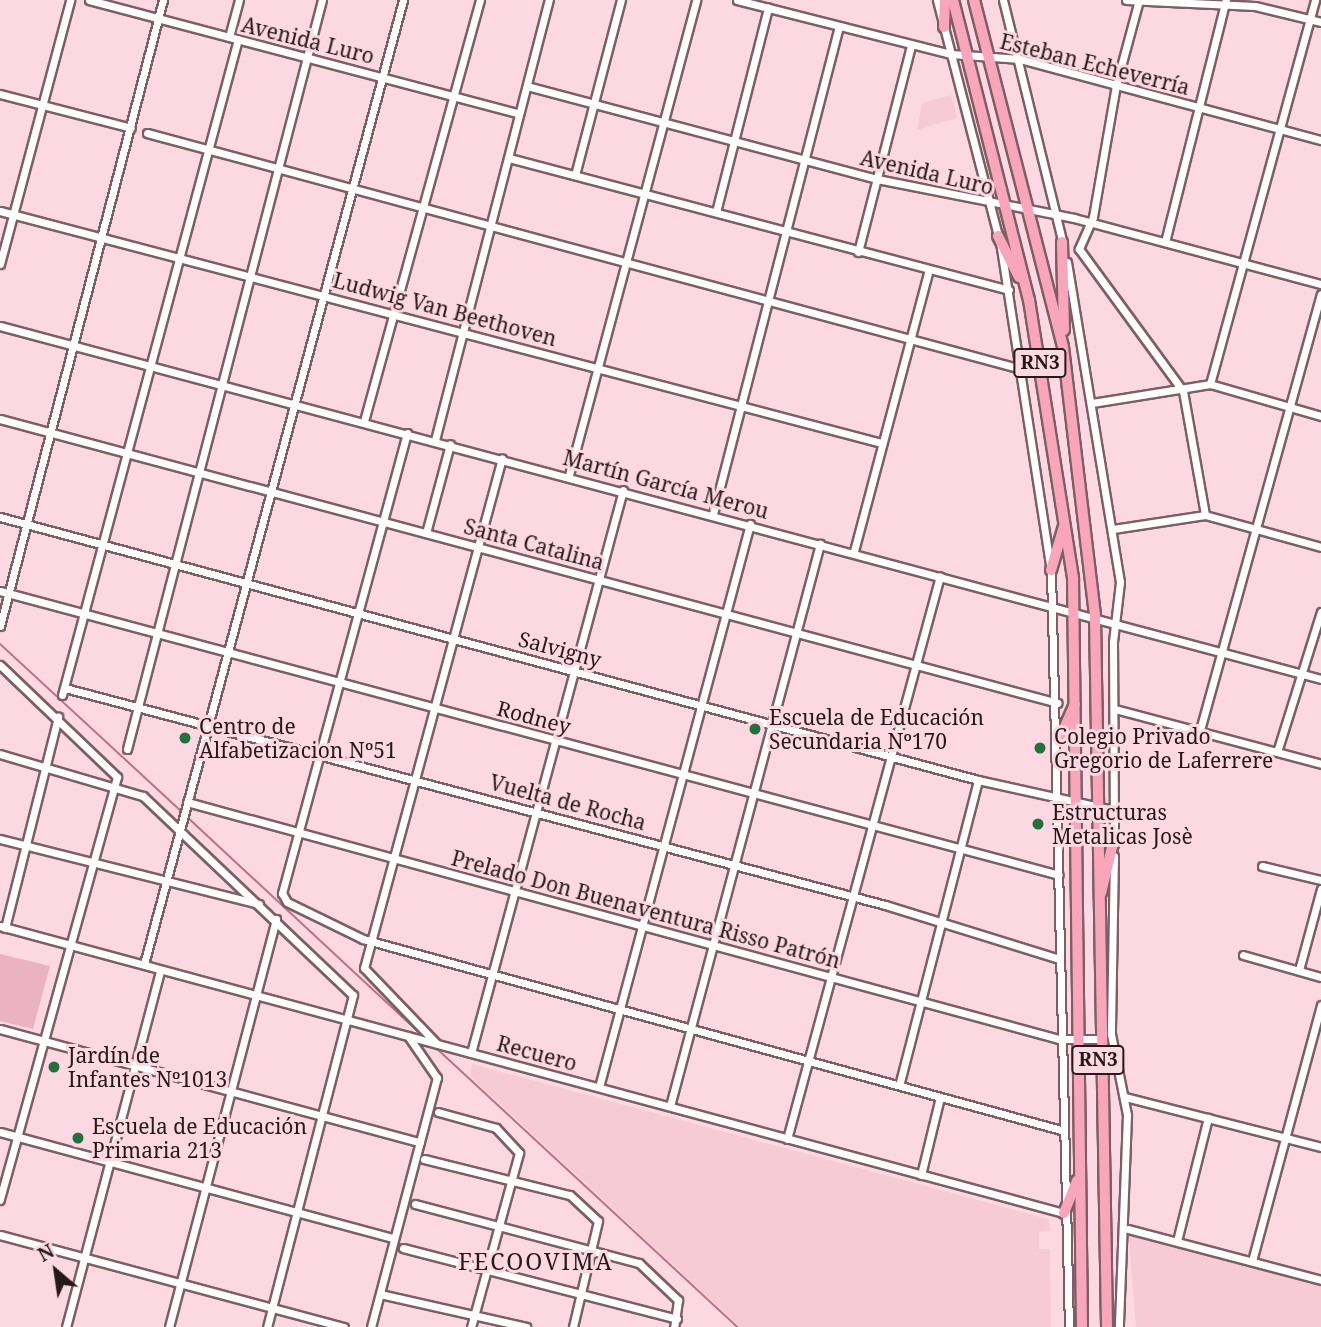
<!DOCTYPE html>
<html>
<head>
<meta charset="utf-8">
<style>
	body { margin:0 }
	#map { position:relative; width:1321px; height:1327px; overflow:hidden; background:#fcd9e2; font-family:"Noto Serif",serif }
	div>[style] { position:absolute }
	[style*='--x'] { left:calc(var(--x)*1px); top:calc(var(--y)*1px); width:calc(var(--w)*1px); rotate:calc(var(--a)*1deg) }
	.built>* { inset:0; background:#f6cbd6 }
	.green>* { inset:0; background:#ebb3c1 }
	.stream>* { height:2px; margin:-1px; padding:0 1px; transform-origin:1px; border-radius:1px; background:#bf6f87 }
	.roads { filter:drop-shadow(2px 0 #7c5e65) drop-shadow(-2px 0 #7c5e65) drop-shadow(0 2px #7c5e65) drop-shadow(0 -2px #7c5e65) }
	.minor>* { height:7px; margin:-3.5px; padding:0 3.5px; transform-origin:3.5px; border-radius:3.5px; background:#fff }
	.highway>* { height:10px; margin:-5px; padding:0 5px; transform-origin:5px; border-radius:5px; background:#f9a6bd }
	.dots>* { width:19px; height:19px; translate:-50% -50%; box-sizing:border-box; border:4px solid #fcd9e2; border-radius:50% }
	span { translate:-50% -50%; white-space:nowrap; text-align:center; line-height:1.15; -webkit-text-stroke:6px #fcd9e2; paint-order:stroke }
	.shield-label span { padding:2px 5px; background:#fcd9e2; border:2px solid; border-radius:5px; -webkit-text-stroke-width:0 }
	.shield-label { font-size:19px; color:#25191c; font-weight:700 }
	.street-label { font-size:21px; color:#25191c }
	.poi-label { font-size:21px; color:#25191c }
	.left { translate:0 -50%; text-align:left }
	.neighbourhood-label { font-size:23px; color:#25191c; letter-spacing:2px }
	.north { position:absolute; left:21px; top:1236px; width:70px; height:70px; -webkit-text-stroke:5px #fcd9e2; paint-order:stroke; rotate:331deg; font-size:19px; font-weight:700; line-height:28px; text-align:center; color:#25191c }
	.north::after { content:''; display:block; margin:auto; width:24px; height:32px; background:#25191c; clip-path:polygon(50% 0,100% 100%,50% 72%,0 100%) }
</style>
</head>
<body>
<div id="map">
	<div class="built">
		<i style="clip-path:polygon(951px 95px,957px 118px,917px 130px,922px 103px)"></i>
		<i style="clip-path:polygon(472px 1064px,1049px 1219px,1050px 1231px,1039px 1232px,1039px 1249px,1050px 1249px,1051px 1327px,740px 1327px,470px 1076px)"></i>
		<i style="clip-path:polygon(1128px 1229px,1321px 1280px,1321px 1327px,1136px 1327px)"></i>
	</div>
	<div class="green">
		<i style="clip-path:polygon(0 954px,50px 966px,33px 1029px,0 1021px)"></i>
	</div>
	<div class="stream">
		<i style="--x:0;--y:644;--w:248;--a:42.7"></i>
		<i style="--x:186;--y:816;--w:323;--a:42.9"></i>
		<i style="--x:435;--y:1047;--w:412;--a:42.8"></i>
	</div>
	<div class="roads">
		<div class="minor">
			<i style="--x:89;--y:0;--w:445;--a:14.8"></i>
			<i style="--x:737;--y:0;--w:221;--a:14.2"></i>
			<i style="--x:951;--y:54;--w:69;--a:4.1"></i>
			<i style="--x:1020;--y:59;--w:312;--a:15.1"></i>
			<i style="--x:937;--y:0;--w:256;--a:75.5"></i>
			<i style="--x:1001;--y:248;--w:326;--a:81.2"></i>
			<i style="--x:1051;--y:570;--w:757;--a:88.64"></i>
			<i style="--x:1003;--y:0;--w:251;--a:76.2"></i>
			<i style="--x:1126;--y:0;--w:129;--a:2.7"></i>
			<i style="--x:1255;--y:6;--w:68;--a:13.6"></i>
			<i style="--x:1139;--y:0;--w:88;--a:105.1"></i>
			<i style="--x:1116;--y:85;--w:134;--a:99.9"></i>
			<i style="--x:1093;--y:217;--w:35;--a:114"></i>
			<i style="--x:1079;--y:249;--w:176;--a:53.8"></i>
			<i style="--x:1183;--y:391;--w:126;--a:79.9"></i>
			<i style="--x:229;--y:37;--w:38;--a:-75"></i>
			<i style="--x:527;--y:86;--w:362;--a:14.9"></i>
			<i style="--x:877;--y:179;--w:201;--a:11.2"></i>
			<i style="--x:1074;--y:218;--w:256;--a:15"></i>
			<i style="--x:0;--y:94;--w:135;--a:14.5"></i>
			<i style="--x:147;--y:133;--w:905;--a:15.11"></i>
			<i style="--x:509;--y:158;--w:517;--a:14.79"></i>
			<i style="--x:575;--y:175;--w:181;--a:-75.3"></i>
			<i style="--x:0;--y:211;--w:911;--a:14.75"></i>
			<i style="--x:716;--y:212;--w:211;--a:-75.7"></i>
			<i style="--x:1165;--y:242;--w:250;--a:-75.9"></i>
			<i style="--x:858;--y:252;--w:214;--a:-75.6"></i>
			<i style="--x:1067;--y:262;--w:324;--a:80.6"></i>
			<i style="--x:1120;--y:582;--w:60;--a:96.7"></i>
			<i style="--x:1113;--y:642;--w:202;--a:89.7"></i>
			<i style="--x:0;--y:264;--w:273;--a:-75.1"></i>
			<i style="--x:0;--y:326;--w:1367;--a:14.96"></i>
			<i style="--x:1210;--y:384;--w:398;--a:-74.7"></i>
			<i style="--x:1092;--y:403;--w:120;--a:-9.1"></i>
			<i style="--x:1210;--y:384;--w:116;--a:16.1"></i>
			<i style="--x:0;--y:419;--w:1095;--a:15.03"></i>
			<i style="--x:364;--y:421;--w:437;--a:-74.6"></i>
			<i style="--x:407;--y:433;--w:477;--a:105.2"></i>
			<i style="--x:282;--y:893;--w:10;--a:61"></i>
			<i style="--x:287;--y:902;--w:85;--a:26"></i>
			<i style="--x:363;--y:939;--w:724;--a:15.3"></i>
			<i style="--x:435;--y:440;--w:455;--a:-75.5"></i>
			<i style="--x:569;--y:475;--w:492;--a:-75"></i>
			<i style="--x:713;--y:514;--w:504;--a:-75.52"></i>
			<i style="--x:0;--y:517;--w:1013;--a:15.05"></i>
			<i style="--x:978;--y:780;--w:138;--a:12.5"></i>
			<i style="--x:1113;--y:529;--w:93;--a:-8.7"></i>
			<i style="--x:1205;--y:515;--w:120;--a:15.4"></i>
			<i style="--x:426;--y:533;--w:92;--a:-74.9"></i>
			<i style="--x:854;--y:551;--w:291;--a:-75.1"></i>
			<i style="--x:0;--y:591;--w:1096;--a:15.01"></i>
			<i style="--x:0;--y:626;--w:647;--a:-75.41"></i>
			<i style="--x:0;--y:665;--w:162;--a:43.7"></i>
			<i style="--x:117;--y:777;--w:439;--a:105.5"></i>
			<i style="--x:65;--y:688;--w:848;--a:14.82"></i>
			<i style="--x:885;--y:905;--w:182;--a:17.2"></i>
			<i style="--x:62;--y:695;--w:679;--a:-74.98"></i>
			<i style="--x:1115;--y:709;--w:213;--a:14.9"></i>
			<i style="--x:1200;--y:730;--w:452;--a:-74.5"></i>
			<i style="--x:127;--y:749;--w:774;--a:-75.41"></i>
			<i style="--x:1277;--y:752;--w:147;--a:-72.6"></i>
			<i style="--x:0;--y:754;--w:149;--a:16.4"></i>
			<i style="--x:143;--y:796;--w:289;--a:43.5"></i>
			<i style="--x:353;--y:995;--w:343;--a:104.5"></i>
			<i style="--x:187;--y:802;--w:904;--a:15.21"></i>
			<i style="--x:1059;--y:1039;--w:38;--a:0"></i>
			<i style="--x:0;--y:839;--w:267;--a:14.1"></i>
			<i style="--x:1114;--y:856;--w:178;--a:91"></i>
			<i style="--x:1111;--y:1034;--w:83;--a:78.8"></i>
			<i style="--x:1127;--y:1115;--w:212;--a:92.2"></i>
			<i style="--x:1262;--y:866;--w:61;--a:13.3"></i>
			<i style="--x:0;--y:926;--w:1102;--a:15.1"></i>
			<i style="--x:5;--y:928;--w:218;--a:-75.9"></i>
			<i style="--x:1243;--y:955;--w:81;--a:15.8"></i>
			<i style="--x:144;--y:964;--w:998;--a:-74.96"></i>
			<i style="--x:1299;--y:970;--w:84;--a:-74.8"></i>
			<i style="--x:0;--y:1029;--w:435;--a:15.1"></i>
			<i style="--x:436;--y:1043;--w:104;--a:-133.8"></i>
			<i style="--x:364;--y:968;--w:528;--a:-74.86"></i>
			<i style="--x:471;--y:1053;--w:583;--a:-74.89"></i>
			<i style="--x:900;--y:1082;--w:312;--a:-75.5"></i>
			<i style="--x:599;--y:1087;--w:583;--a:-74.99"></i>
			<i style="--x:1125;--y:1097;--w:202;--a:14.3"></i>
			<i style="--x:670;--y:1106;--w:582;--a:-75.06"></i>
			<i style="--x:438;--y:1112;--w:60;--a:15.4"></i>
			<i style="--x:496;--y:1128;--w:34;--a:47"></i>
			<i style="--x:519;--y:1153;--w:180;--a:105.4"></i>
			<i style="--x:0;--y:1132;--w:408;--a:15.1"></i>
			<i style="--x:787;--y:1139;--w:583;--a:-74.8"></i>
			<i style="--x:424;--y:1159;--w:150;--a:13.9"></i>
			<i style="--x:570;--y:1195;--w:38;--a:43"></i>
			<i style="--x:598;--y:1221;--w:109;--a:103.3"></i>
			<i style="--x:921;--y:1175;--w:80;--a:-76.3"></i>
			<i style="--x:415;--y:1204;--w:232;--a:14.8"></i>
			<i style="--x:639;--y:1263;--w:54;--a:43.5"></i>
			<i style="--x:678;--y:1300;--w:27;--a:98"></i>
			<i style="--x:1128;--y:1229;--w:200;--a:14.8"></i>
			<i style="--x:0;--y:1235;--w:356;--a:15"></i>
			<i style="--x:1177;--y:1241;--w:127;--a:-75.9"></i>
			<i style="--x:403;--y:1248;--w:283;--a:14.5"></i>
			<i style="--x:1252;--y:1261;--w:265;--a:-74.9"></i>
			<i style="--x:380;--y:1294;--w:150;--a:12.7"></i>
			<i style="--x:66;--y:1327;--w:369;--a:-75.2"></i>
			<i style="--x:169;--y:1327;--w:422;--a:-75.3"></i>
			<i style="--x:371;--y:1327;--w:258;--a:-75.2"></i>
			<i style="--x:437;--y:1078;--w:51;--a:-124.6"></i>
		</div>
		<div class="highway">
			<i style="--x:953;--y:0;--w:309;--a:75.8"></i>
			<i style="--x:1029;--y:300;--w:282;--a:81"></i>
			<i style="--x:1073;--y:579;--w:748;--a:89.31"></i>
			<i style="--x:974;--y:0;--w:358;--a:75.6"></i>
			<i style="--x:1063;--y:347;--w:272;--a:83.2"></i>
			<i style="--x:1095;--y:617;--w:710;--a:89.03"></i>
			<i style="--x:944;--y:27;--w:27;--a:-88"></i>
			<i style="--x:998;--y:236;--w:46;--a:62.9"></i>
			<i style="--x:1062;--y:242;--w:88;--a:88.7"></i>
			<i style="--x:1051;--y:570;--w:46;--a:-73.5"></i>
			<i style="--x:1059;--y:740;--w:39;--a:-66"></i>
			<i style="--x:1101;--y:893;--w:56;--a:-76.5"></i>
			<i style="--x:1064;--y:1213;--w:35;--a:-68"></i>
		</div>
	</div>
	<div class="dots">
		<i style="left:755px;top:729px;background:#236f3e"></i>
		<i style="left:185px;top:738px;background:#236f3e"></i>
		<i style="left:1040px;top:748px;background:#236f3e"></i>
		<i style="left:1038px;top:824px;background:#236f3e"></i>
		<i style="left:54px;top:1067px;background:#236f3e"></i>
		<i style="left:78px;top:1138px;background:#236f3e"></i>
	</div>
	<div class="shield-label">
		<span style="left:1040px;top:363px">RN3</span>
		<span style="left:1098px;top:1060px">RN3</span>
	</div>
	<div class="street-label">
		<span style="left:308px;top:40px;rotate:14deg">Avenida Luro</span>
		<span style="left:1095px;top:64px;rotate:14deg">Esteban Echeverría</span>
		<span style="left:927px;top:172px;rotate:13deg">Avenida Luro</span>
		<span style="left:445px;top:309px;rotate:15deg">Ludwig Van Beethoven</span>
		<span style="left:666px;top:484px;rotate:15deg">Martín García Merou</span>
		<span style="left:534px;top:544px;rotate:15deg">Santa Catalina</span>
		<span style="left:560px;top:649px;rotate:15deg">Salvigny</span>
		<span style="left:534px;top:717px;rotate:15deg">Rodney</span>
		<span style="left:568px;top:802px;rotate:15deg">Vuelta de Rocha</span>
		<span style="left:646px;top:909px;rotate:15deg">Prelado Don Buenaventura Risso Patrón</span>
		<span style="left:537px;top:1053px;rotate:15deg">Recuero</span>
	</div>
	<div class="poi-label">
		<span class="left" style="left:769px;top:729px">Escuela de Educación<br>Secundaria Nº170</span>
		<span class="left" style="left:199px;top:738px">Centro de<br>Alfabetizacion Nº51</span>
		<span class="left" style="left:1054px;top:748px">Colegio Privado<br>Gregorio de Laferrere</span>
		<span class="left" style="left:1052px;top:824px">Estructuras<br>Metalicas Josè</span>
		<span class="left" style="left:68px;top:1067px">Jardín de<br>Infantes Nº1013</span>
		<span class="left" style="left:92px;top:1138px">Escuela de Educación<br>Primaria 213</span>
	</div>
	<div class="neighbourhood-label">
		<span style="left:536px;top:1261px">FECOOVIMA</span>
	</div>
	<div class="north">N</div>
</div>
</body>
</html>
